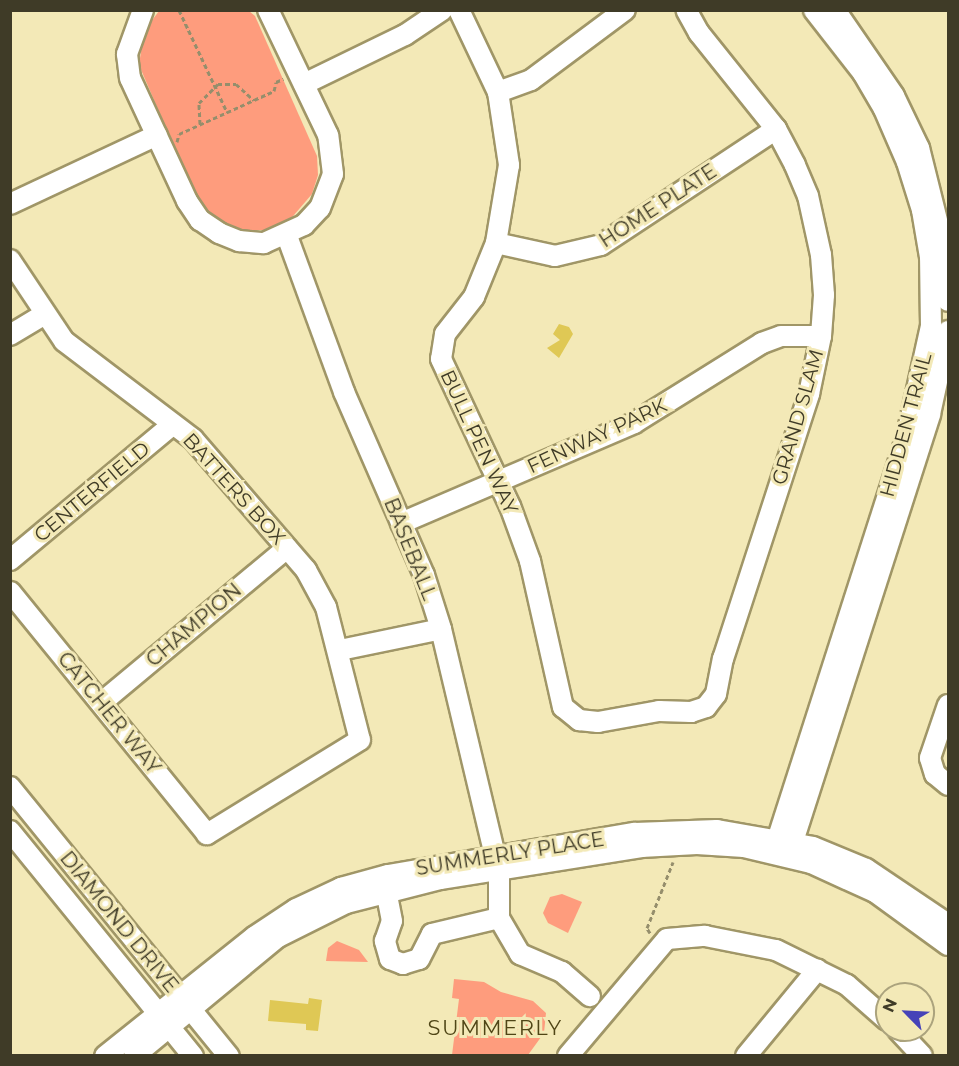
<!DOCTYPE html>
<html>
<head>
<meta charset="utf-8">
<style>
	body { margin:0 }
	#map { position:relative; width:959px; height:1066px; overflow:hidden; background:#f3e9b7; font-family:Montserrat,sans-serif }
	div>[style] { position:absolute }
	[style*='--x'] { left:calc(var(--x)*1px); top:calc(var(--y)*1px); width:calc(var(--w)*1px); rotate:calc(var(--a)*1deg) }
	.green>* { inset:0; background:#fe9c7d }
	.water>* { inset:0; background:#dfc855 }
	.path>* { height:3px; margin-top:-1.5px; transform-origin:0; background:repeating-linear-gradient(90deg,#958e6c 0 4.5px,transparent 0 7.5px) }
	.roads { filter:drop-shadow(2px 0 #a09667) drop-shadow(-2px 0 #a09667) drop-shadow(0 2px #a09667) drop-shadow(0 -2px #a09667) }
	.minor>* { height:20px; margin:-10px; padding:0 10px; transform-origin:10px; border-radius:10px; background:#fff }
	span { translate:-50% -50%; white-space:nowrap; text-align:center; line-height:1.15; -webkit-text-stroke:6px #f3e9b7; paint-order:stroke }
	.street-label { font-size:20px; color:#3f3b27 }
	.neighbourhood-label { font-size:21px; color:#4f4516; letter-spacing:1.5px }
	.frame { position:absolute; inset:0; border:12px solid #3f3b27; pointer-events:none }
	.north { position:absolute; left:875px; top:982px; width:60px; height:60px; box-sizing:border-box; background:#f3e9b7; border:2px solid #aba37d; border-radius:50%; rotate:294deg; font-size:16px; font-weight:700; line-height:24px; text-align:center; color:#3f3b27 }
	.north::after { content:''; display:block; margin:auto; width:21px; height:27px; background:#4643b8; clip-path:polygon(50% 0,100% 100%,50% 72%,0 100%) }
</style>
</head>
<body>
<div id="map">
	<div class="green">
		<i style="clip-path:polygon(159px 11px,249px 11px,255px 16px,317px 156px,318px 175px,312px 194px,288px 222px,267px 230px,245px 230px,222px 224px,198px 203px,139px 65px,144px 31px)"></i>
		<i style="clip-path:polygon(562px 894px,582px 902px,568px 933px,548px 923px,543px 913px,550px 897px)"></i>
		<i style="clip-path:polygon(337px 941px,359px 950px,368px 962px,326px 961px,328px 948px)"></i>
		<i style="clip-path:polygon(454px 979px,484px 982px,501px 992px,533px 1001px,546px 1013px,544px 1033px,528px 1055px,452px 1055px,459px 999px,452px 998px)"></i>
	</div>
	<div class="water">
		<i style="clip-path:polygon(559px 324px,569px 327px,573px 334px,559px 358px,547px 348px,560px 340px,553px 334px)"></i>
		<i style="clip-path:polygon(309px 998px,322px 1000px,318px 1031px,306px 1030px,306px 1024px,268px 1021px,270px 1000px,308px 1004px)"></i>
	</div>
	<div class="path">
		<i style="--x:179;--y:10;--w:113;--a:64.8"></i>
		<i style="--x:200;--y:124;--w:21;--a:-93"></i>
		<i style="--x:199;--y:103;--w:27;--a:-45"></i>
		<i style="--x:218;--y:84;--w:18;--a:0"></i>
		<i style="--x:236;--y:84;--w:24;--a:42"></i>
		<i style="--x:177;--y:142;--w:8;--a:-76"></i>
		<i style="--x:179;--y:134;--w:104;--a:-24.4"></i>
		<i style="--x:274;--y:91;--w:9;--a:-77"></i>
		<i style="--x:276;--y:82;--w:8;--a:-23"></i>
		<i style="--x:650;--y:933;--w:6;--a:-121"></i>
		<i style="--x:647;--y:928;--w:71;--a:-68.5"></i>
	</div>
	<div class="roads">
		<div class="minor">
			<i style="--x:143;--y:10;--w:47;--a:110"></i>
			<i style="--x:127;--y:54;--w:24;--a:83"></i>
			<i style="--x:130;--y:78;--w:136;--a:65.1"></i>
			<i style="--x:187;--y:201;--w:23;--a:56"></i>
			<i style="--x:200;--y:220;--w:23;--a:34"></i>
			<i style="--x:219;--y:233;--w:22;--a:22"></i>
			<i style="--x:239;--y:241;--w:25;--a:5"></i>
			<i style="--x:264;--y:243;--w:44;--a:-24.2"></i>
			<i style="--x:304;--y:225;--w:23;--a:-47"></i>
			<i style="--x:320;--y:208;--w:36;--a:-69"></i>
			<i style="--x:333;--y:174;--w:39;--a:-97"></i>
			<i style="--x:328;--y:135;--w:139;--a:-115.6"></i>
			<i style="--x:459;--y:10;--w:91;--a:64.6"></i>
			<i style="--x:498;--y:92;--w:74;--a:81.4"></i>
			<i style="--x:509;--y:165;--w:79;--a:99.5"></i>
			<i style="--x:496;--y:243;--w:58;--a:112.2"></i>
			<i style="--x:474;--y:297;--w:47;--a:128.1"></i>
			<i style="--x:445;--y:334;--w:25;--a:99"></i>
			<i style="--x:441;--y:359;--w:162;--a:64.9"></i>
			<i style="--x:510;--y:506;--w:59;--a:70"></i>
			<i style="--x:530;--y:561;--w:150;--a:77.3"></i>
			<i style="--x:563;--y:707;--w:21;--a:39"></i>
			<i style="--x:579;--y:720;--w:19;--a:6"></i>
			<i style="--x:598;--y:722;--w:62;--a:-10.2"></i>
			<i style="--x:659;--y:711;--w:32;--a:2"></i>
			<i style="--x:691;--y:712;--w:16;--a:-18"></i>
			<i style="--x:706;--y:707;--w:16;--a:-52"></i>
			<i style="--x:716;--y:694;--w:36;--a:-79"></i>
			<i style="--x:723;--y:659;--w:279;--a:-72"></i>
			<i style="--x:809;--y:394;--w:59;--a:-78.3"></i>
			<i style="--x:821;--y:336;--w:41;--a:-85.8"></i>
			<i style="--x:824;--y:295;--w:40;--a:-94.3"></i>
			<i style="--x:821;--y:255;--w:60;--a:-102.4"></i>
			<i style="--x:808;--y:196;--w:34;--a:-113"></i>
			<i style="--x:795;--y:165;--w:41;--a:-117.8"></i>
			<i style="--x:776;--y:129;--w:123;--a:-128.7"></i>
			<i style="--x:699;--y:33;--w:26;--a:-119"></i>
			<i style="--x:835;--y:10;--w:104;--a:55.5"></i>
			<i style="--x:894;--y:96;--w:58;--a:64.3"></i>
			<i style="--x:919;--y:148;--w:99;--a:76"></i>
			<i style="--x:943;--y:244;--w:57;--a:85"></i>
			<i style="--x:304;--y:84;--w:112;--a:-25.9"></i>
			<i style="--x:405;--y:35;--w:45;--a:-34"></i>
			<i style="--x:498;--y:92;--w:35;--a:-20"></i>
			<i style="--x:531;--y:80;--w:117;--a:-36.7"></i>
			<i style="--x:10;--y:204;--w:162;--a:-25.1"></i>
			<i style="--x:287;--y:236;--w:166;--a:69.9"></i>
			<i style="--x:344;--y:392;--w:200;--a:66.4"></i>
			<i style="--x:424;--y:575;--w:57;--a:72.5"></i>
			<i style="--x:441;--y:629;--w:251;--a:76.6"></i>
			<i style="--x:499;--y:873;--w:45;--a:90"></i>
			<i style="--x:499;--y:918;--w:69;--a:166.6"></i>
			<i style="--x:432;--y:934;--w:28;--a:117"></i>
			<i style="--x:419;--y:959;--w:17;--a:163"></i>
			<i style="--x:403;--y:964;--w:14;--a:-159"></i>
			<i style="--x:390;--y:959;--w:19;--a:-106"></i>
			<i style="--x:385;--y:941;--w:21;--a:-71"></i>
			<i style="--x:392;--y:921;--w:31;--a:-101"></i>
			<i style="--x:496;--y:243;--w:60;--a:12.4"></i>
			<i style="--x:555;--y:256;--w:47;--a:-13.4"></i>
			<i style="--x:601;--y:245;--w:210;--a:-33.5"></i>
			<i style="--x:10;--y:260;--w:97;--a:56.3"></i>
			<i style="--x:64;--y:341;--w:162;--a:37.2"></i>
			<i style="--x:193;--y:439;--w:173;--a:49.2"></i>
			<i style="--x:306;--y:570;--w:42;--a:61.6"></i>
			<i style="--x:326;--y:607;--w:137;--a:75.7"></i>
			<i style="--x:360;--y:740;--w:180;--a:148.4"></i>
			<i style="--x:207;--y:834;--w:312;--a:-129.1"></i>
			<i style="--x:10;--y:335;--w:41;--a:-31"></i>
			<i style="--x:401;--y:523;--w:254;--a:-23.2"></i>
			<i style="--x:634;--y:423;--w:151;--a:-32"></i>
			<i style="--x:762;--y:343;--w:20;--a:-20"></i>
			<i style="--x:781;--y:336;--w:40;--a:0"></i>
			<i style="--x:10;--y:560;--w:212;--a:-39.8"></i>
			<i style="--x:340;--y:650;--w:103;--a:-11.7"></i>
			<i style="--x:101;--y:703;--w:242;--a:-39.8"></i>
			<i style="--x:948;--y:705;--w:56;--a:108.8"></i>
			<i style="--x:930;--y:758;--w:17;--a:73"></i>
			<i style="--x:935;--y:774;--w:17;--a:40"></i>
			<i style="--x:10;--y:787;--w:347;--a:50.9"></i>
			<i style="--x:10;--y:831;--w:290;--a:50.9"></i>
			<i style="--x:773;--y:853;--w:439;--a:-72.2"></i>
			<i style="--x:907;--y:435;--w:112;--a:-77.6"></i>
			<i style="--x:931;--y:326;--w:69;--a:-90.8"></i>
			<i style="--x:930;--y:257;--w:48;--a:-99.7"></i>
			<i style="--x:922;--y:210;--w:50;--a:-107.4"></i>
			<i style="--x:907;--y:162;--w:58;--a:-113.5"></i>
			<i style="--x:884;--y:109;--w:42;--a:-120.3"></i>
			<i style="--x:863;--y:73;--w:80;--a:-127.9"></i>
			<i style="--x:789;--y:854;--w:462;--a:-72.2"></i>
			<i style="--x:930;--y:414;--w:85;--a:-77.8"></i>
			<i style="--x:499;--y:918;--w:42;--a:59.7"></i>
			<i style="--x:520;--y:954;--w:46;--a:23.2"></i>
			<i style="--x:562;--y:972;--w:37;--a:41"></i>
			<i style="--x:898;--y:1030;--w:35;--a:47"></i>
			<i style="--x:105;--y:1056;--w:191;--a:-38.6"></i>
			<i style="--x:254;--y:937;--w:50;--a:-33.7"></i>
			<i style="--x:296;--y:909;--w:50;--a:-25"></i>
			<i style="--x:341;--y:888;--w:49;--a:-15.5"></i>
			<i style="--x:388;--y:875;--w:251;--a:-9.7"></i>
			<i style="--x:635;--y:833;--w:82;--a:-2.1"></i>
			<i style="--x:717;--y:830;--w:97;--a:10"></i>
			<i style="--x:813;--y:847;--w:57;--a:22.5"></i>
			<i style="--x:866;--y:869;--w:99;--a:33.9"></i>
			<i style="--x:134;--y:1056;--w:187;--a:-39.6"></i>
			<i style="--x:278;--y:937;--w:76;--a:-26.6"></i>
			<i style="--x:346;--y:903;--w:97;--a:-14.3"></i>
			<i style="--x:440;--y:879;--w:204;--a:-9"></i>
			<i style="--x:641;--y:847;--w:56;--a:-3.1"></i>
			<i style="--x:697;--y:844;--w:47;--a:3.7"></i>
			<i style="--x:744;--y:847;--w:69;--a:13.4"></i>
			<i style="--x:811;--y:863;--w:70;--a:24.4"></i>
			<i style="--x:875;--y:892;--w:90;--a:36"></i>
			<i style="--x:568;--y:1056;--w:153;--a:-49.8"></i>
			<i style="--x:667;--y:939;--w:38;--a:-5"></i>
			<i style="--x:705;--y:936;--w:72;--a:11.2"></i>
			<i style="--x:776;--y:950;--w:79;--a:26.2"></i>
			<i style="--x:847;--y:985;--w:53;--a:41.2"></i>
			<i style="--x:746;--y:1056;--w:112;--a:-50.5"></i>
		</div>
	</div>
	<div class="street-label">
		<span style="left:658px;top:206px;rotate:-33deg">HOME PLATE</span>
		<span style="left:798px;top:417px;rotate:-74deg">GRAND SLAM</span>
		<span style="left:906px;top:425px;rotate:-75deg">HIDDEN TRAIL</span>
		<span style="left:597px;top:436px;rotate:-25deg">FENWAY PARK</span>
		<span style="left:479px;top:442px;rotate:65deg">BULL PEN WAY</span>
		<span style="left:234px;top:489px;rotate:48deg">BATTERS BOX</span>
		<span style="left:92px;top:492px;rotate:-40deg">CENTERFIELD</span>
		<span style="left:410px;top:549px;rotate:68deg">BASEBALL</span>
		<span style="left:194px;top:625px;rotate:-40deg">CHAMPION</span>
		<span style="left:109px;top:713px;rotate:51deg">CATCHER WAY</span>
		<span style="left:510px;top:854px;rotate:-9deg">SUMMERLY PLACE</span>
		<span style="left:119px;top:922px;rotate:51deg">DIAMOND DRIVE</span>
	</div>
	<div class="neighbourhood-label">
		<span style="left:495px;top:1028px">SUMMERLY</span>
	</div>
	<div class="frame"></div>
	<div class="north">N</div>
</div>
</body>
</html>
